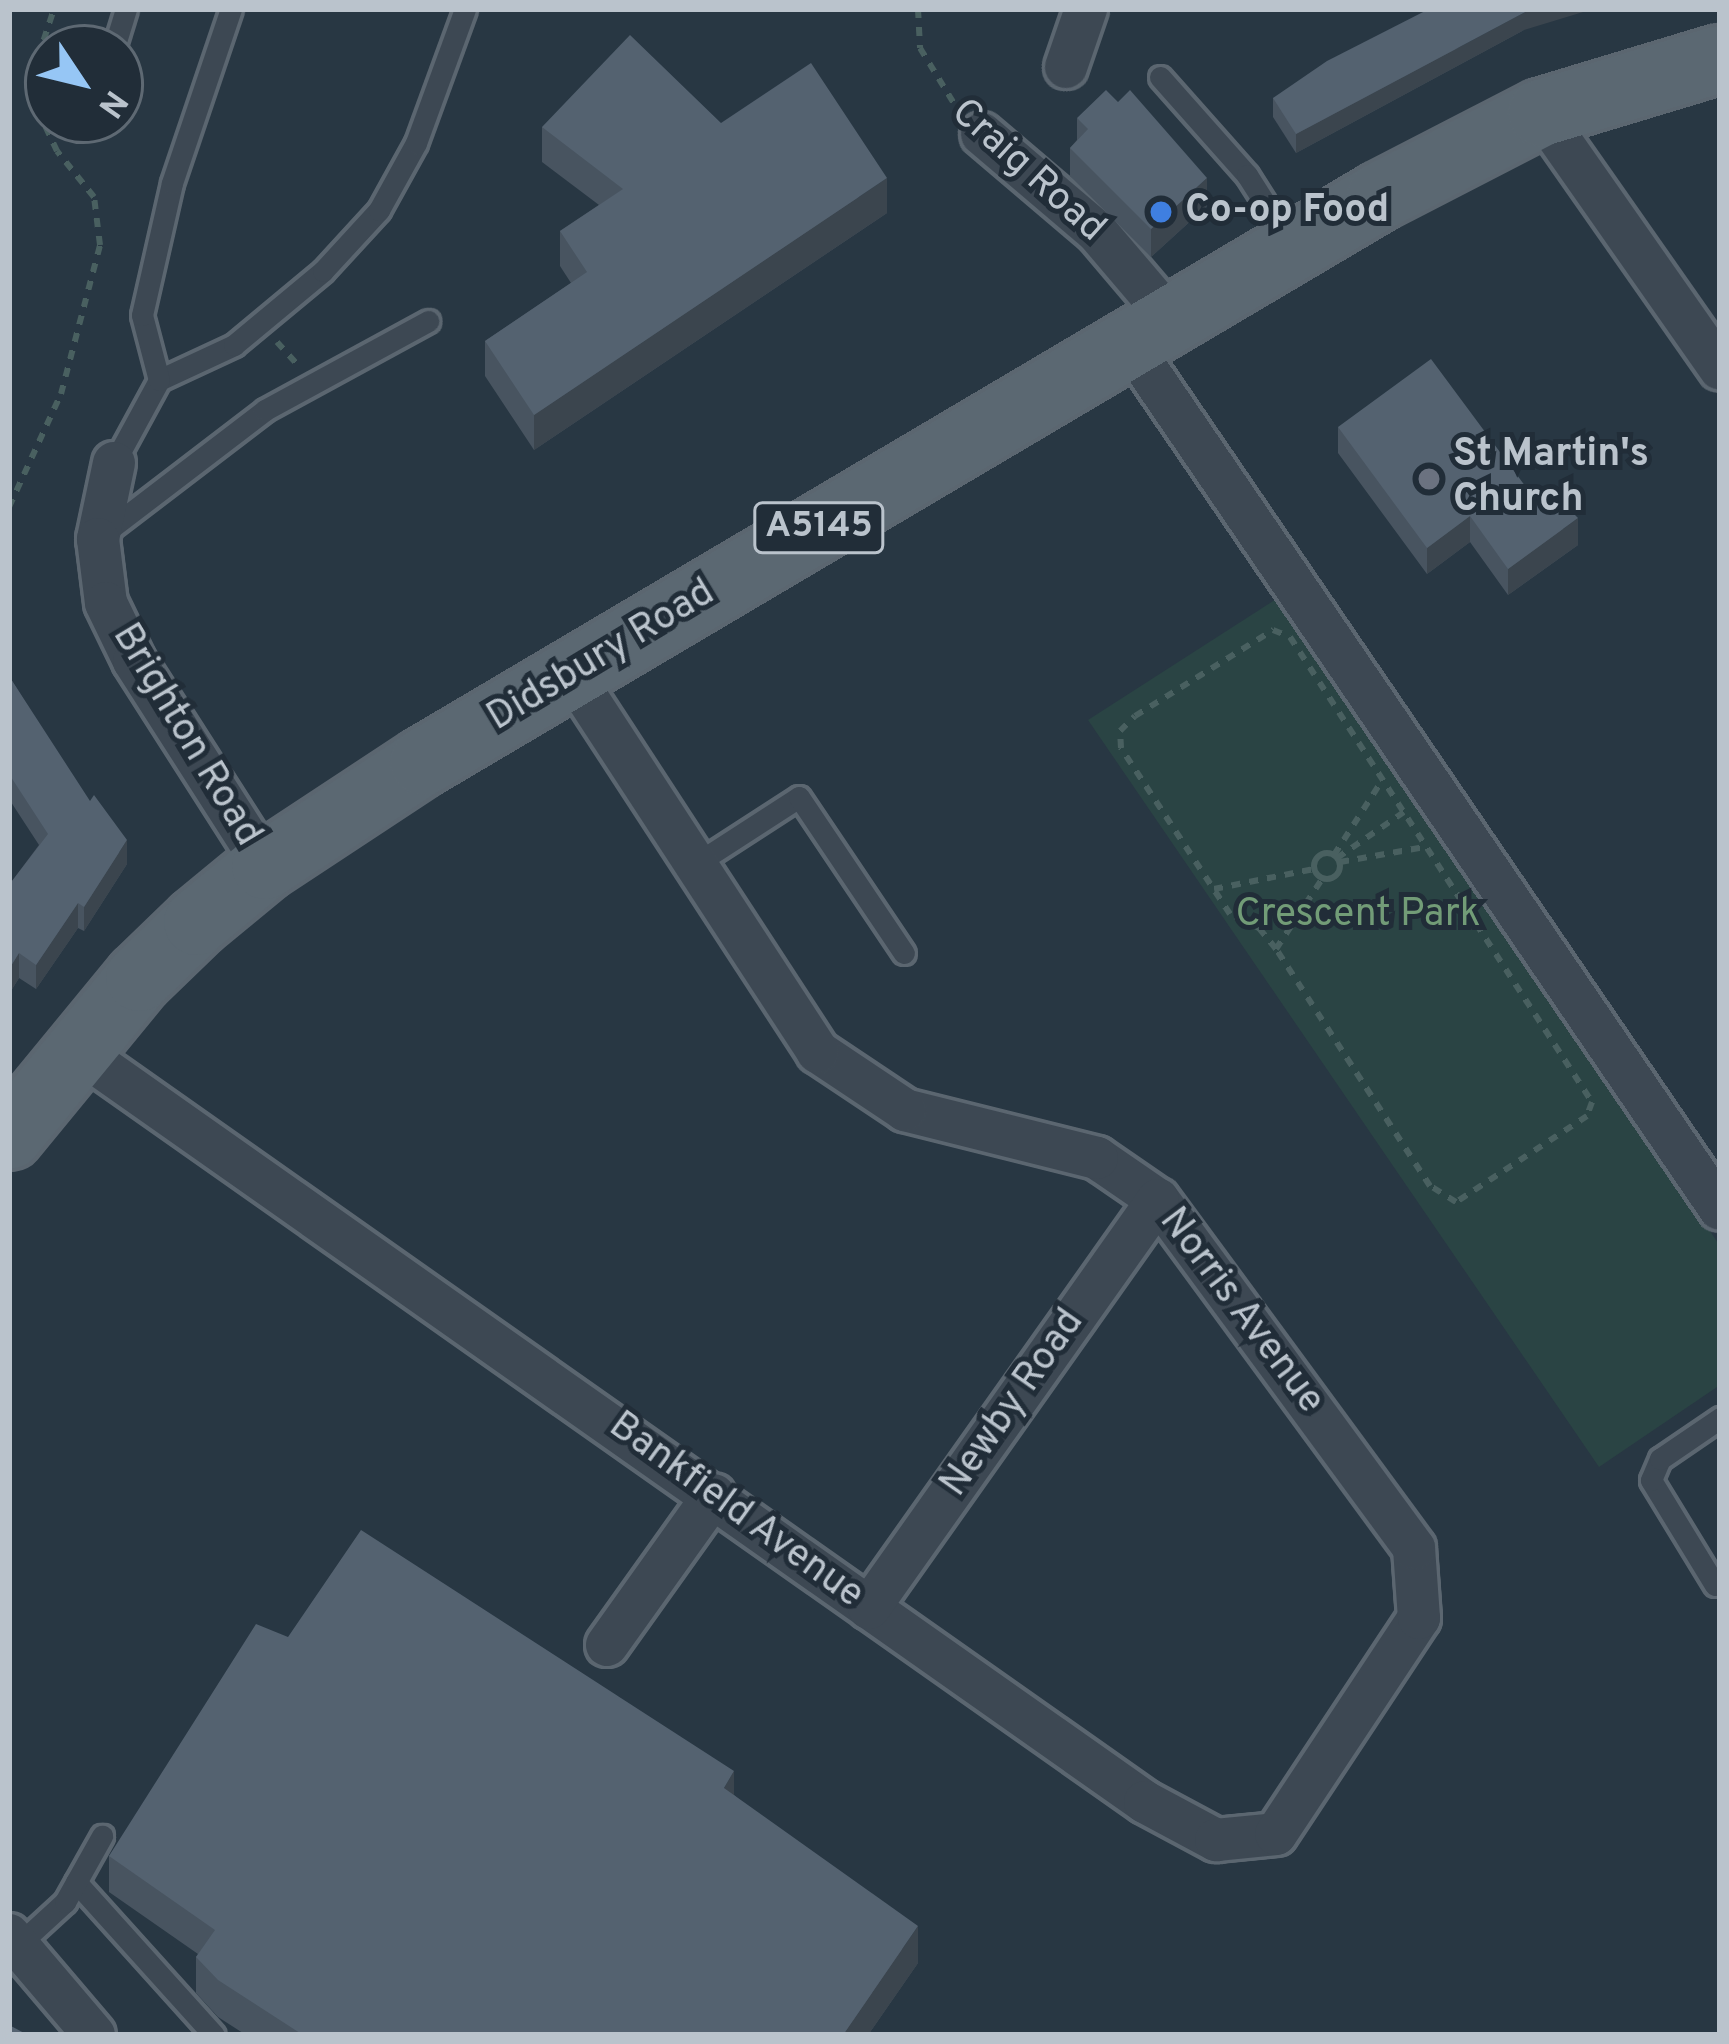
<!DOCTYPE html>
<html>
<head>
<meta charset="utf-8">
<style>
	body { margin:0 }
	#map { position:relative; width:1729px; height:2044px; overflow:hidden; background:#283743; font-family:Overpass,sans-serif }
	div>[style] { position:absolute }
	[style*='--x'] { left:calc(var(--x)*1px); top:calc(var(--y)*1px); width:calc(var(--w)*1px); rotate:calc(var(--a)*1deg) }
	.green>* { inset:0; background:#2a4444 }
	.path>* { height:6px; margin-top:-3px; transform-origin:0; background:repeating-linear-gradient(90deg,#496060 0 9px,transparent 0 18px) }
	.path>.ring { margin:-3px; padding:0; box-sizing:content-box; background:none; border:6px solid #496060; border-radius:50% }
	.roads { filter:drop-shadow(3px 0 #5b6670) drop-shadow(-3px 0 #5b6670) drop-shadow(0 3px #5b6670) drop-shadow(0 -3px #5b6670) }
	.service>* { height:21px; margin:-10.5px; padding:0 10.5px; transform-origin:10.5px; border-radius:10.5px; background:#3d4853 }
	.minor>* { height:42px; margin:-21px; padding:0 21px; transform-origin:21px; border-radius:21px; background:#3d4853 }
	.primary>* { height:66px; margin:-33px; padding:0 33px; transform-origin:33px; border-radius:33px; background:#5b6872 }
	.wall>* { inset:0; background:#485460 }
	.shaded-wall>* { inset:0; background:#3b454e }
	.building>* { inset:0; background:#546270 }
	.dots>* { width:33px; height:33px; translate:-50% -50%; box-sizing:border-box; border:6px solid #212d38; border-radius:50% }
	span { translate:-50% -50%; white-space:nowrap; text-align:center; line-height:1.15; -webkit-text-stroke:10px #212d38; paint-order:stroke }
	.shield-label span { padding:3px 9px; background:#212d38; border:3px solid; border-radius:9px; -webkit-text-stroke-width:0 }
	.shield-label { font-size:36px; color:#bac3cc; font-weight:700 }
	.street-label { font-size:39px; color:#bac3cc }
	.poi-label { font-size:39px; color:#bac3cc; font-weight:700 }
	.left { translate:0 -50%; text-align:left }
	.park-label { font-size:39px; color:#729c77 }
	.frame { position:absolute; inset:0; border:12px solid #bac3cc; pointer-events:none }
	.north { position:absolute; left:24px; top:24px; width:120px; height:120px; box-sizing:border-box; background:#212d38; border:3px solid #5e6973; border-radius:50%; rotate:125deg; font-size:33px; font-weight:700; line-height:48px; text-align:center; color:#bac3cc }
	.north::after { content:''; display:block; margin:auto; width:42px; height:54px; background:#96c6f5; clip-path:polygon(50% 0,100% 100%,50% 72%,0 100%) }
</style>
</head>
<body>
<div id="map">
	<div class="green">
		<i style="clip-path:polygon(1284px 594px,1720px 1246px,1720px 1385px,1599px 1467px,1088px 720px)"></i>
	</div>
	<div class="path">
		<i style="--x:918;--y:9;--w:39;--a:87"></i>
		<i style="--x:920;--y:48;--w:73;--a:58.5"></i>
		<i style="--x:277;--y:342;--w:28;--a:48"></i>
		<i style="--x:9;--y:507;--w:124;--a:-65.3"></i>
		<i style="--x:61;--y:394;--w:154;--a:-75.3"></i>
		<i style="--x:100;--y:245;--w:48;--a:-97.1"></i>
		<i style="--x:94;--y:197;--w:59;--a:-128.8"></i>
		<i style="--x:57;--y:151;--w:52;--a:-115.1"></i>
		<i style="--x:35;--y:104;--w:47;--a:-86.3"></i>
		<i style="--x:38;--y:57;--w:51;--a:-71.6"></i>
		<i style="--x:1273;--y:630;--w:18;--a:22"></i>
		<i style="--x:1290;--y:637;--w:554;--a:57"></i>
		<i style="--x:1592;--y:1102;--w:15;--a:110"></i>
		<i style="--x:1587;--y:1116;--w:157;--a:146.7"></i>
		<i style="--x:1456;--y:1202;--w:31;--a:-148"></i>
		<i style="--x:1430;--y:1186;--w:283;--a:-123"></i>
		<i style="--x:1276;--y:949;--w:27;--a:-129"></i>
		<i style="--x:1259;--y:928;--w:32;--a:-154"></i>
		<i style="--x:1230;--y:914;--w:199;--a:-123.3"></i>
		<i style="--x:1121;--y:748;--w:17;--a:-93"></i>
		<i style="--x:1120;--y:731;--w:21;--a:-45"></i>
		<i style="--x:1135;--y:716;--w:163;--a:-31.9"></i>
		<i class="ring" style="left:1314px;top:853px;width:20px;height:20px"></i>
		<i style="--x:1334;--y:855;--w:87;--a:-57.2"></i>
		<i style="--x:1337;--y:858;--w:81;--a:-34.5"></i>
		<i style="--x:1340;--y:862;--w:86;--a:-10"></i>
		<i style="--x:1214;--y:889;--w:102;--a:-11.3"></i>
		<i style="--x:1276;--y:949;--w:84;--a:-56.7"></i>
	</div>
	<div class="roads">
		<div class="service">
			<i style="--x:114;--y:48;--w:41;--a:-72.9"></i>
			<i style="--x:1160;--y:77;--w:131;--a:48.4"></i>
			<i style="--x:1247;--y:175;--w:78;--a:57.5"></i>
			<i style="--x:159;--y:380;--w:83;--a:-25"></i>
			<i style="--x:234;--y:345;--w:116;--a:-39.7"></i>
			<i style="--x:323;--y:271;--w:83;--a:-47.4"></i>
			<i style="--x:379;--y:210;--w:77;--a:-61.1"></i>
			<i style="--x:416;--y:143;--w:143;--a:-69.9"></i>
			<i style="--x:114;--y:463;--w:94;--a:-61.5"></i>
			<i style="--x:159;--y:380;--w:67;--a:-104.7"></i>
			<i style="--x:142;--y:315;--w:135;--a:-77.2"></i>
			<i style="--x:172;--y:183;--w:184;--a:-71.3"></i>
			<i style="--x:103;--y:534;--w:204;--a:-37.4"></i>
			<i style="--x:265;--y:410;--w:186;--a:-28.6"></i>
			<i style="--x:697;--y:863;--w:121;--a:-32.9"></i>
			<i style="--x:799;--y:797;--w:188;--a:56.1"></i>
			<i style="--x:1715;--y:1585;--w:123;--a:-121.4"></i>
			<i style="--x:1651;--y:1480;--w:23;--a:-67"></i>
			<i style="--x:1660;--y:1459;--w:73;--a:-34.3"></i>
			<i style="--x:76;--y:1882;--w:206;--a:48"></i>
			<i style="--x:18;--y:1945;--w:64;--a:-42.5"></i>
			<i style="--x:65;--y:1902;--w:76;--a:-60.7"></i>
		</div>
		<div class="minor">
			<i style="--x:1066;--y:67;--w:61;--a:-71"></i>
			<i style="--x:1541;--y:113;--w:312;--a:55"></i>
			<i style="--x:982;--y:134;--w:151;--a:40.4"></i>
			<i style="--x:1097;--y:232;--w:114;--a:49.6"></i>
			<i style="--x:1129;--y:343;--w:1048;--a:55.69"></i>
			<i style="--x:114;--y:463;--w:78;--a:101.9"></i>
			<i style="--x:98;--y:539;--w:64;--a:82.9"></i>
			<i style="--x:106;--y:603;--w:64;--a:64.2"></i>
			<i style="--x:134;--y:661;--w:243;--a:57.4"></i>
			<i style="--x:77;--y:1050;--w:1306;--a:35.15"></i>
			<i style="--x:1145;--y:1802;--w:81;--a:28.2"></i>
			<i style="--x:1216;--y:1840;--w:60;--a:-5.7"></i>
			<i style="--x:1276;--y:1834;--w:259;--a:-56.5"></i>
			<i style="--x:1419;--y:1618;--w:70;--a:-94.1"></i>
			<i style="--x:1414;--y:1548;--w:432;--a:-126.3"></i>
			<i style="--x:1158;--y:1200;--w:74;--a:-145.5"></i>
			<i style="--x:1097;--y:1158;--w:198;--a:-166"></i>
			<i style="--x:905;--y:1110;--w:105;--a:-146.3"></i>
			<i style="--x:818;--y:1052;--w:450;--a:-123.1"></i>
			<i style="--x:869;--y:1608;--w:500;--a:-54.7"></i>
			<i style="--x:607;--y:1645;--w:184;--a:-54.5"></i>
			<i style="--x:9;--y:1935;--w:131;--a:49.6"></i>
		</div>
		<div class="primary">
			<i style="--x:9;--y:1136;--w:205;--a:-50.6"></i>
			<i style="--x:139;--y:978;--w:81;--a:-44"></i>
			<i style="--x:197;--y:922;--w:88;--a:-39.5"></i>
			<i style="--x:265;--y:866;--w:189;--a:-33.4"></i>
			<i style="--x:423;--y:762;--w:1112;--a:-30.6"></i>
			<i style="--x:1380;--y:196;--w:181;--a:-27.3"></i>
			<i style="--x:1541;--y:113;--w:187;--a:-16.8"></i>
		</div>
	</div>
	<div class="wall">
		<i style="clip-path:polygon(1524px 30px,1296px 153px,1273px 117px,1273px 98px)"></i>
		<i style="clip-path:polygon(1077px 118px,1207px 206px,1151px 257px,1070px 176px,1070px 148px,1077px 140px)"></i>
		<i style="clip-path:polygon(721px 123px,887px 213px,534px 450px,485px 376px,485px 341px,571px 283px,560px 266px,560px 231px,599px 205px,542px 162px,542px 127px)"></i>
		<i style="clip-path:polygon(1338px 427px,1537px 502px,1578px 545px,1508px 595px,1470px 542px,1427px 574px,1338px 453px)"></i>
		<i style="clip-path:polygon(9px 676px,127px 864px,84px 931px,78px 928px,36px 989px,19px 978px,9px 994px,9px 885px,39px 845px,9px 799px)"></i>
		<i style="clip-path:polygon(288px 1637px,734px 1795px,918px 1963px,868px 2035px,246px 2035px,218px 2017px,196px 1993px,196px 1957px,198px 1954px,109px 1892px,109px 1856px)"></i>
	</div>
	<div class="shaded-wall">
		<i style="clip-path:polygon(1531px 9px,1593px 9px,1524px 30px,1296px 153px,1296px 134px)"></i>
		<i style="clip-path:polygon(887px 178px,887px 213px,534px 450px,534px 415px)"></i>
		<i style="clip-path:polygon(1207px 178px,1207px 206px,1151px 257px,1151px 229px)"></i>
		<i style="clip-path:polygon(1470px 516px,1470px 542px,1427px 574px,1427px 548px)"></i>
		<i style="clip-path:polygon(1578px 518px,1578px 545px,1508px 595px,1508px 569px)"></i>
		<i style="clip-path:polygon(127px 840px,127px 864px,84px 931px,84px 907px)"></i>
		<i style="clip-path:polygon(78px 903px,78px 928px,36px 989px,36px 965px)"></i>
		<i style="clip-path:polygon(19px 953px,19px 978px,9px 994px,9px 969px)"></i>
		<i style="clip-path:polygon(734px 1771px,734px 1808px,724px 1788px)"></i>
		<i style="clip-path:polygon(918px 1926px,918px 1963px,868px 2035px,843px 2035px)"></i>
	</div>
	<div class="building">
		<i style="clip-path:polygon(1429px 9px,1531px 9px,1296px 134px,1273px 98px,1327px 61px)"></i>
		<i style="clip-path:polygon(630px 35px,721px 123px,811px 63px,887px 178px,534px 415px,485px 341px,587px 272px,560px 231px,623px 189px,542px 127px)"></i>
		<i style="clip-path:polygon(1106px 90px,1118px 102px,1130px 90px,1207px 178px,1151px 229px,1070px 148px,1088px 129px,1077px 118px)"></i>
		<i style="clip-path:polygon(1431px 359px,1537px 502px,1551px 491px,1578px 518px,1508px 569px,1470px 516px,1427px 548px,1338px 427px)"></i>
		<i style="clip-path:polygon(9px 676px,90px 801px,94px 795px,127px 840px,84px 907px,78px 903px,36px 965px,19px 953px,9px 969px,9px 885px,48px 834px,9px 774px)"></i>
		<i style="clip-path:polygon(361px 1530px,734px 1771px,724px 1788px,918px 1926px,843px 2035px,303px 2035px,218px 1980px,196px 1957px,215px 1930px,109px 1856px,256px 1624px,288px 1637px)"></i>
		<i style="clip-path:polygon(9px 2025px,28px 2035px,9px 2035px)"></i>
	</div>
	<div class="dots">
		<i style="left:1161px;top:212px;background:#3f7fe0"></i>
		<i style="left:1429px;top:479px;background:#6b7280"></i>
	</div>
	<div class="shield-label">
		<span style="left:819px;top:528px">A5145</span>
	</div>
	<div class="street-label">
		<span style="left:1027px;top:172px;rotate:42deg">Craig Road</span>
		<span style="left:602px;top:657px;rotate:-31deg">Didsbury Road</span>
		<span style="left:185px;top:736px;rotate:59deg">Brighton Road</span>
		<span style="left:1240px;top:1312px;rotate:53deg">Norris Avenue</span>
		<span style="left:1014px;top:1404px;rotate:-55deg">Newby Road</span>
		<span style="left:735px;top:1512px;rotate:36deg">Bankfield Avenue</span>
	</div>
	<div class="poi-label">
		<span class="left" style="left:1185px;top:212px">Co-op Food</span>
		<span class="left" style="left:1453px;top:479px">St Martin's<br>Church</span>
	</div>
	<div class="park-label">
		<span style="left:1358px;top:916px">Crescent Park</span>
	</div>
	<div class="frame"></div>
	<div class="north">N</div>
</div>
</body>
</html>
